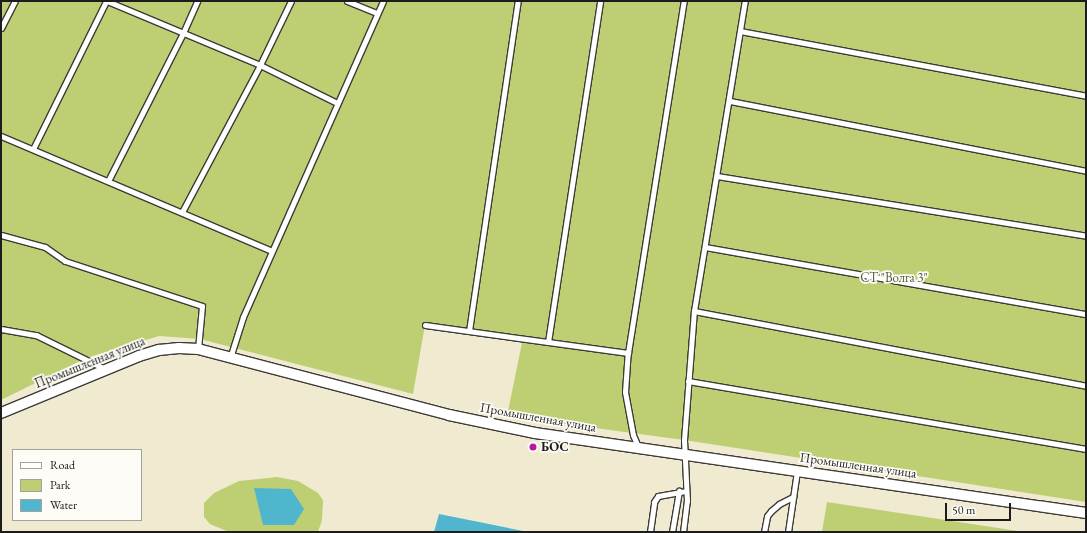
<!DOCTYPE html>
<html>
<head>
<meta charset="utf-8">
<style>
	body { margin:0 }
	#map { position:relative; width:1087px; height:533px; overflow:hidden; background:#f0ead1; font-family:"EB Garamond",serif }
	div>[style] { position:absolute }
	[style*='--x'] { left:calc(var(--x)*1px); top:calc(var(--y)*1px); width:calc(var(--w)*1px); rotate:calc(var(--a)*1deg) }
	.green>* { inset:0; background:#bdcf72 }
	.water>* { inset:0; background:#50b6ce }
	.roads { filter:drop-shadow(1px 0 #3c3b37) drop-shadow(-1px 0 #3c3b37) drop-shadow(0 1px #3c3b37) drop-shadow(0 -1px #3c3b37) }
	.lane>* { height:5px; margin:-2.5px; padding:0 2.5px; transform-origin:2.5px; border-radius:2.5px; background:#fff }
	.street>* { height:10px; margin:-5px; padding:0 5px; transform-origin:5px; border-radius:5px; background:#fff }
	.dots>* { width:11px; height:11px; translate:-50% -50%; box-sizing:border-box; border:2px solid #fdfcf7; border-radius:50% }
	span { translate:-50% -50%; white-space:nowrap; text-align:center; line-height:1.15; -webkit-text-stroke:3.5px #fdfcf7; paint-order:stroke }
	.park-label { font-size:13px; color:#545b3a }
	.street-label { font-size:13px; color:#1c1c1c }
	.poi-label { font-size:13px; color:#1c1c1c; font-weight:700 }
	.left { translate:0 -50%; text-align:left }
	.frame { position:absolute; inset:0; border:2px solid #1c1c1c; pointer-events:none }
	.legend { position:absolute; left:12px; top:449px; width:130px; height:72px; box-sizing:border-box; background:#fdfcf7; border:1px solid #a3a29f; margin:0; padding:5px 7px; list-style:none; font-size:12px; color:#1c1c1c }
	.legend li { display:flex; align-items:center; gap:8px; height:20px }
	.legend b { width:20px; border:1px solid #a3a29f }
	.scale { position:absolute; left:945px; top:503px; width:66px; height:18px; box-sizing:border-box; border:2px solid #1c1c1c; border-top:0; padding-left:5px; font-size:12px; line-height:14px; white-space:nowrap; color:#1c1c1c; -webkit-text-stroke:3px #fdfcf7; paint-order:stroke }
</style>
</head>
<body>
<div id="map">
	<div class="green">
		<i style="clip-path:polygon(1px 1px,1086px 1px,1086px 502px,684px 440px,507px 416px,523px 338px,425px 325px,413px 394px,200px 339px,159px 336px,86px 358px,1px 400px)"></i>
		<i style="clip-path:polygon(277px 477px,298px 481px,318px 493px,323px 500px,322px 520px,318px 532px,229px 532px,210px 524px,204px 517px,204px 503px,214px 493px,239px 481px)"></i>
		<i style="clip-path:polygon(827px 502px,1024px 532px,822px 532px)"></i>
	</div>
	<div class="water">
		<i style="clip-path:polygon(254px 488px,291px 489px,304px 509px,294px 525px,263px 525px)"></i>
		<i style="clip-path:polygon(439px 514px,528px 532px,434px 532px)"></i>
	</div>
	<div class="roads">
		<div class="lane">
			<i style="--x:107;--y:1;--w:166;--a:22.7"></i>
			<i style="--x:260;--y:65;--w:86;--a:26.3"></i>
			<i style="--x:347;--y:1;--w:32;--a:22"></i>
			<i style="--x:1;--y:28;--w:30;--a:-63"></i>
			<i style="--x:740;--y:31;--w:352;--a:10.6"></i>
			<i style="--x:730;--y:101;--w:363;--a:11.1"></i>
			<i style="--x:1;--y:136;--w:294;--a:23"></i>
			<i style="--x:33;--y:149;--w:165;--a:-63.7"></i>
			<i style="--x:717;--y:176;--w:374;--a:9.2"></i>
			<i style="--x:108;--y:181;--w:166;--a:-63.1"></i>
			<i style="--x:183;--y:33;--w:35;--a:-66"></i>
			<i style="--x:182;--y:212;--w:166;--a:-62"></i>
			<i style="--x:260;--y:65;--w:71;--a:-64.2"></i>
			<i style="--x:1;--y:235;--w:46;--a:15.3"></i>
			<i style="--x:45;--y:247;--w:24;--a:35"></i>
			<i style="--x:65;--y:261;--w:144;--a:18.2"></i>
			<i style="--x:202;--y:306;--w:43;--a:95.3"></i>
			<i style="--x:705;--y:247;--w:387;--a:10"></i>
			<i style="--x:694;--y:311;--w:399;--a:10.8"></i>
			<i style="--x:425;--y:325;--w:124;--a:7.9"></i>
			<i style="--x:548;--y:342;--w:345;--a:-81.3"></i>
			<i style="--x:1;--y:329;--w:36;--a:10"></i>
			<i style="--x:36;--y:335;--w:77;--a:26.2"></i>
			<i style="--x:469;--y:331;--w:334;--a:-81.6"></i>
			<i style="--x:548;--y:342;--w:81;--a:7.8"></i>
			<i style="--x:230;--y:358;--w:43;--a:-72.4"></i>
			<i style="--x:243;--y:317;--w:346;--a:-66.1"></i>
			<i style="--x:688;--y:381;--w:404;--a:9.7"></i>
			<i style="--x:639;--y:449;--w:15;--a:-113"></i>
			<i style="--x:633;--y:435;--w:44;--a:-100.5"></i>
			<i style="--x:625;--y:392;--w:39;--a:-86"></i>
			<i style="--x:628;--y:353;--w:356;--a:-81"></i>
			<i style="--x:650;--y:532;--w:30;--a:-82"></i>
			<i style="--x:654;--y:502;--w:7;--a:-56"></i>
			<i style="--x:658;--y:496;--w:28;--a:-10"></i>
			<i style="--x:672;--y:532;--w:42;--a:-80.3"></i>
			<i style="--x:683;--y:532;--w:31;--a:-83"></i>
			<i style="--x:687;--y:501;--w:61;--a:-92.8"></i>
			<i style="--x:684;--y:440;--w:129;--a:-85.6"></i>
			<i style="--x:694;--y:311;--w:314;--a:-80.7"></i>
			<i style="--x:764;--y:532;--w:16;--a:-79"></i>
			<i style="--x:767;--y:516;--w:6;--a:-51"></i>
			<i style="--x:771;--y:511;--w:11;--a:-41"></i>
			<i style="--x:779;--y:504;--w:16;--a:-27"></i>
			<i style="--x:788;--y:532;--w:62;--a:-81.6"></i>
		</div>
		<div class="street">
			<i style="--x:1;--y:413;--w:149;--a:-22.4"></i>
			<i style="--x:139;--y:356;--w:21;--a:-17"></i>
			<i style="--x:159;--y:350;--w:20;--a:-6"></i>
			<i style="--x:179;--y:348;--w:19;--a:3"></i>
			<i style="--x:198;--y:349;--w:260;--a:14.7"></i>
			<i style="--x:449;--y:415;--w:88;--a:11.8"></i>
			<i style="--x:535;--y:433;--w:557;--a:8.26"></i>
		</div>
	</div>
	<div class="dots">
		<i style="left:533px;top:447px;background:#b5179e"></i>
	</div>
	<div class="park-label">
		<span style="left:894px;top:278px">СТ "Волга 3"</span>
	</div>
	<div class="street-label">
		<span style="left:90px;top:363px;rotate:-22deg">Промышленная улица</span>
		<span style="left:538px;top:418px;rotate:10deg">Промышленная улица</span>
		<span style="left:858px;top:466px;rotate:8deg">Промышленная улица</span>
	</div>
	<div class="poi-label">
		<span class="left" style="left:541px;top:447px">БОС</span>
	</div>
	<div class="frame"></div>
	<ul class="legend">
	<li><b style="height:5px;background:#fff"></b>Road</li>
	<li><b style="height:11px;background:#bdcf72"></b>Park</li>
	<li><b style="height:11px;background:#50b6ce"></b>Water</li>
	</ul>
	<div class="scale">50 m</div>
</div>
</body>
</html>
